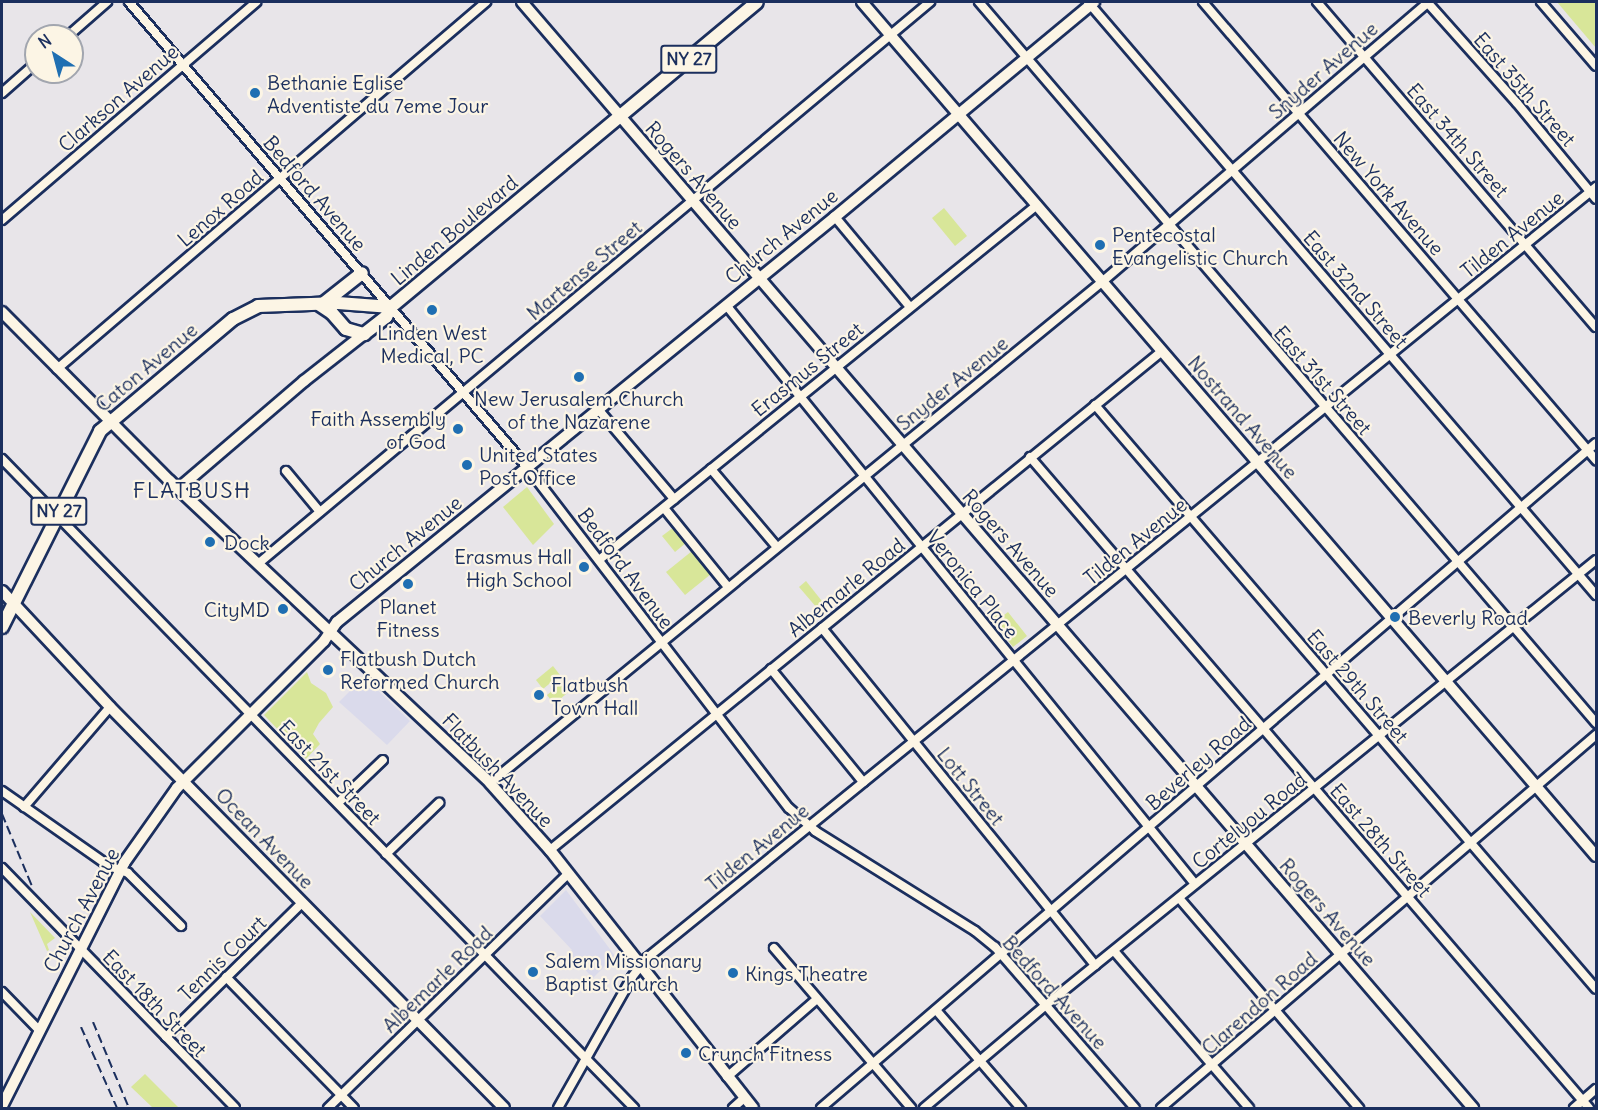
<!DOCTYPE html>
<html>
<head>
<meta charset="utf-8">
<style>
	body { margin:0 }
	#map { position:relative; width:1598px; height:1110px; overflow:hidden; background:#e8e5e9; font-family:Delius,sans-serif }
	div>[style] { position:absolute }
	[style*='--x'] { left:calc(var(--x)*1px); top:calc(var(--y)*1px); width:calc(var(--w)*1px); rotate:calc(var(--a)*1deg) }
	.built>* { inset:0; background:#dadaeb }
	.green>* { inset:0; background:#d8e699 }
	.roads { filter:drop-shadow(2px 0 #1b2f5e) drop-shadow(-2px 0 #1b2f5e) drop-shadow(0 2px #1b2f5e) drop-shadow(0 -2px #1b2f5e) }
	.minor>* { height:8px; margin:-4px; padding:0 4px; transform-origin:4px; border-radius:4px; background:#fcf5e5 }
	.major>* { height:10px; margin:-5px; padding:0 5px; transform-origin:5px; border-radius:5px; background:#fcf5e5 }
	.highway>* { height:12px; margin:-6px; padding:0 6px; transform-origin:6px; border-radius:6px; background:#fcf5e5 }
	.rail>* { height:2px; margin-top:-1px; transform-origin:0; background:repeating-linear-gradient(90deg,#1b2f5e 0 9px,transparent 0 13.5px) }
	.dots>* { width:16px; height:16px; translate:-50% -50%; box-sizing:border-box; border:3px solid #fcf5e5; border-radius:50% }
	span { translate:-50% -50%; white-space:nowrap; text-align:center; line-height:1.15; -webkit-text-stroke:4.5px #fcf5e5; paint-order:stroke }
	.shield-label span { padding:2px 4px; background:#fcf5e5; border:2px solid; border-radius:4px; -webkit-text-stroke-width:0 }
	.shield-label { font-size:18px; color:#1b2f5e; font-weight:700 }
	.street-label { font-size:20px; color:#1b2f5e }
	.poi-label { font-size:20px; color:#1b2f5e }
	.left { translate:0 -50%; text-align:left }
	.right { translate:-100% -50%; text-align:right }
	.quarter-label { font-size:22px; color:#1b2f5e; letter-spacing:1.5px }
	.frame { position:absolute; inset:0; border:3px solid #1b2f5e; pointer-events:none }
	.north { position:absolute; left:24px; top:24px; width:60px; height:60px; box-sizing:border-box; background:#fcf5e5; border:2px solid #a2a6af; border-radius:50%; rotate:324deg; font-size:16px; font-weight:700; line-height:24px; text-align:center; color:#1b2f5e }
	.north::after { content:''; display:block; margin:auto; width:21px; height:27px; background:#1f6fb2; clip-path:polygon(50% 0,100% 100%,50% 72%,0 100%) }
</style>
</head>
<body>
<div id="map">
	<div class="built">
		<i style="clip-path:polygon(364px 677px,410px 721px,387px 745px,339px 702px)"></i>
		<i style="clip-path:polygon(566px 890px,615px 956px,593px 978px,569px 953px,572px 950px,540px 916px)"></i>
	</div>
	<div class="green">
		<i style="clip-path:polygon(1557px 2px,1596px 2px,1596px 48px)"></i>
		<i style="clip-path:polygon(944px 208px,967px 236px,955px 246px,932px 218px)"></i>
		<i style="clip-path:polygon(527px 487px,554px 524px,533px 545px,503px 507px)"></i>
		<i style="clip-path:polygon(674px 527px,687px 542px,675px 552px,662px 536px)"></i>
		<i style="clip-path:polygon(692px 551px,711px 574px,685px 595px,666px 572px)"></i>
		<i style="clip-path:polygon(806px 581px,829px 610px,823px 615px,799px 587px)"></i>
		<i style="clip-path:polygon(998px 608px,1004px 615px,1008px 612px,1027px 636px,1013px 647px,989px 616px)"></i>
		<i style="clip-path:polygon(553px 666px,560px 675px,543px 689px,536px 680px)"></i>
		<i style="clip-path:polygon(307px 672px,311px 683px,326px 693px,333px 707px,319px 723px,313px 734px,320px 744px,306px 759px,264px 715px)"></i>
		<i style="clip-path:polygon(564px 681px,571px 690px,554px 704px,547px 695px)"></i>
		<i style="clip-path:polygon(30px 912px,55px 938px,47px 944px,49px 950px,47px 951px)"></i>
		<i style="clip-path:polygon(145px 1074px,179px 1108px,153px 1108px,131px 1087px)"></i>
	</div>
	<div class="roads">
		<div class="minor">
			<i style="--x:129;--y:2;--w:612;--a:49.44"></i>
			<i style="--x:527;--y:467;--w:430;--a:52.5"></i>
			<i style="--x:789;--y:808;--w:35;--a:41"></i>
			<i style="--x:815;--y:831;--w:189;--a:32"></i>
			<i style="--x:975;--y:931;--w:26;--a:39"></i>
			<i style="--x:995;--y:947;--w:213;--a:49"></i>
			<i style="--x:979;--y:2;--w:949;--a:49.44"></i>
			<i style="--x:1088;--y:2;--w:781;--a:49.41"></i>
			<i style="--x:1203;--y:2;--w:604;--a:49.37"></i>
			<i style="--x:1317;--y:2;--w:428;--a:49.4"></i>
			<i style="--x:1427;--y:2;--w:135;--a:48.3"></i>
			<i style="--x:1517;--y:103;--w:124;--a:50.5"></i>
			<i style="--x:1541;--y:2;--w:84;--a:49.3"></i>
			<i style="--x:68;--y:36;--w:52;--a:-41.1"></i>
			<i style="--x:2;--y:93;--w:45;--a:-41.4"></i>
			<i style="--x:835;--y:217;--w:117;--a:50.2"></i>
			<i style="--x:2;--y:220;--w:335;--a:-40.6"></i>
			<i style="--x:726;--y:305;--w:745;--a:50.99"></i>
			<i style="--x:57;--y:369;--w:565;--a:-40.55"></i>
			<i style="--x:1095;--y:405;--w:769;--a:49.37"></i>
			<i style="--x:598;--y:409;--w:118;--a:49.8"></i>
			<i style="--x:1030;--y:457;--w:858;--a:49.35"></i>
			<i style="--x:2;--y:459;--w:906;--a:45.76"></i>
			<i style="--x:711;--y:469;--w:102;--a:49.8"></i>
			<i style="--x:286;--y:471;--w:53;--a:50.3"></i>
			<i style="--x:664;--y:508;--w:102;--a:51"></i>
			<i style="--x:599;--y:560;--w:564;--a:-39.02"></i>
			<i style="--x:259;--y:563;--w:875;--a:-39.9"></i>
			<i style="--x:822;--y:628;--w:434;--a:51"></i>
			<i style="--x:771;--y:669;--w:146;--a:50.8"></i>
			<i style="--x:490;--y:783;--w:792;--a:-39.31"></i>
			<i style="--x:1103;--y:281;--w:428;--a:-40.6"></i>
			<i style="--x:2;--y:791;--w:131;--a:35"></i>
			<i style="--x:109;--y:866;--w:20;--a:20"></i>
			<i style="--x:128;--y:873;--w:75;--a:45"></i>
			<i style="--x:338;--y:803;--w:62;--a:-43.7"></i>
			<i style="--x:24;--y:807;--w:132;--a:-49.3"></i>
			<i style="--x:550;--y:850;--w:790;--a:-39.19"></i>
			<i style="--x:386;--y:854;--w:74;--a:-43.9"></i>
			<i style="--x:2;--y:868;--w:334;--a:45.8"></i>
			<i style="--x:1179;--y:898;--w:277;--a:49.4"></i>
			<i style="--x:774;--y:948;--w:211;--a:49.4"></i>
			<i style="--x:1114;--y:951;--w:207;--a:49.3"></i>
			<i style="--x:226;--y:977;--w:183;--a:45.7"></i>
			<i style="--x:2;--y:992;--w:53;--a:45.8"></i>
			<i style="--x:936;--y:1010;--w:130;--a:49.1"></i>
			<i style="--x:166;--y:1037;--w:191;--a:-44.6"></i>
			<i style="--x:727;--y:1077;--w:119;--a:-40.9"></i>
			<i style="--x:328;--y:1108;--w:335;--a:-44.3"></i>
			<i style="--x:558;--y:1108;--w:150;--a:-60.5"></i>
			<i style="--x:632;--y:977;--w:24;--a:-52"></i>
			<i style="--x:647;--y:958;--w:1223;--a:-39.09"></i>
			<i style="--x:733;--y:1108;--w:15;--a:-42"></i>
			<i style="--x:821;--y:1108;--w:1021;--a:-40.63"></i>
			<i style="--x:924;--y:1108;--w:160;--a:-40.2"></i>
			<i style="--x:1046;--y:1005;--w:707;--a:-38.98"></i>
			<i style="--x:1161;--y:1108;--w:573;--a:-40.61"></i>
			<i style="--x:1574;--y:1108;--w:29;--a:-41"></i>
		</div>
		<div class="major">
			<i style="--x:522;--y:2;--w:1459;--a:49.31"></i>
			<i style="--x:862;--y:2;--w:1126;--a:49.32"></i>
			<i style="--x:2;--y:312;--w:238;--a:45.2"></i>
			<i style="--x:170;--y:481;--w:440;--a:43.3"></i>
			<i style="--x:490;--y:783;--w:90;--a:48.2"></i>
			<i style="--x:550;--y:850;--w:328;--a:51.8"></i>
			<i style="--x:178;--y:489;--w:166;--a:-40.6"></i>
			<i style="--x:304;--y:381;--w:76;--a:-38.1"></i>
			<i style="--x:2;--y:591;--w:158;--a:47"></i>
			<i style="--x:110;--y:707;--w:562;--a:45.5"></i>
			<i style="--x:2;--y:1106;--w:272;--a:-63.3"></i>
			<i style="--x:124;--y:863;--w:92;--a:-54.8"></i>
			<i style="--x:177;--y:788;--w:208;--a:-45"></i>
			<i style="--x:324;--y:641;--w:23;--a:-56"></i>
			<i style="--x:337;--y:622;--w:642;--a:-39.12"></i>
			<i style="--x:835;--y:217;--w:337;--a:-39.7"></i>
		</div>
		<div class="highway">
			<i style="--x:324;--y:303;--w:48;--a:-38.3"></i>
			<i style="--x:320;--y:305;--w:14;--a:34"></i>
			<i style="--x:332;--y:313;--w:21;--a:49"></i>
			<i style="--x:346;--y:329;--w:19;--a:16"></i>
			<i style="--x:364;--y:334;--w:28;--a:-38"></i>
			<i style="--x:386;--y:317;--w:11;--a:-63"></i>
			<i style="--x:391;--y:307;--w:476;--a:-39.8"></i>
			<i style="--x:2;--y:627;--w:219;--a:-63.4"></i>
			<i style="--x:100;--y:431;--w:174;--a:-40.1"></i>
			<i style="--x:233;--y:319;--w:28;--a:-27"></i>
			<i style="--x:258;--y:306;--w:80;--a:-2.1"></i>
			<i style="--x:338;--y:303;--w:53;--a:4.3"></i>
		</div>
	</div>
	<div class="rail">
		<i style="--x:2;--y:814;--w:78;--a:67.4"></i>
		<i style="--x:93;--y:1022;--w:93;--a:67.3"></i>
		<i style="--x:81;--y:1027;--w:89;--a:66"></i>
	</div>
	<div class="dots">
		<i style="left:255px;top:93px;background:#1f6fb2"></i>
		<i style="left:1100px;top:245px;background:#1f6fb2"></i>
		<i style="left:432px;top:310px;background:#1f6fb2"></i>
		<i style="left:579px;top:377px;background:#1f6fb2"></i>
		<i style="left:458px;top:429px;background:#1f6fb2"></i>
		<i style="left:467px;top:465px;background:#1f6fb2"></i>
		<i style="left:210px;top:542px;background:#1f6fb2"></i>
		<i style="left:584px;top:567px;background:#1f6fb2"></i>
		<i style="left:408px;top:584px;background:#1f6fb2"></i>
		<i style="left:283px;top:609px;background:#1f6fb2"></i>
		<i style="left:1395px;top:617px;background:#1f6fb2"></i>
		<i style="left:328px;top:670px;background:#1f6fb2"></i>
		<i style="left:539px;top:695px;background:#1f6fb2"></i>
		<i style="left:533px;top:972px;background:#1f6fb2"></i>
		<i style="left:733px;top:973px;background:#1f6fb2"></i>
		<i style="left:686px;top:1053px;background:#1f6fb2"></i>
	</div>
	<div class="shield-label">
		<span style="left:689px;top:59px">NY 27</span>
		<span style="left:59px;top:511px">NY 27</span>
	</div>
	<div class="street-label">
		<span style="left:1323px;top:70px;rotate:-41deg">Snyder Avenue</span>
		<span style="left:1525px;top:89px;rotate:49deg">East 35th Street</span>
		<span style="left:118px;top:98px;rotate:-41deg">Clarkson Avenue</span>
		<span style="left:1458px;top:140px;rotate:49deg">East 34th Street</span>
		<span style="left:694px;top:175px;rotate:49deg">Rogers Avenue</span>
		<span style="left:315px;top:193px;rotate:49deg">Bedford Avenue</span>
		<span style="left:1389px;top:193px;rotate:49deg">New York Avenue</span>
		<span style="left:220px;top:208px;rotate:-41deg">Lenox Road</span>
		<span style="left:454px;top:230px;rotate:-40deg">Linden Boulevard</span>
		<span style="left:1512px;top:234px;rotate:-39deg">Tilden Avenue</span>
		<span style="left:781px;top:236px;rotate:-39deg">Church Avenue</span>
		<span style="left:584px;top:270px;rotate:-40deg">Martense Street</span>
		<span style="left:1356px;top:289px;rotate:49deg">East 32nd Street</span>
		<span style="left:146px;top:367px;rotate:-40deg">Caton Avenue</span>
		<span style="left:807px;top:369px;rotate:-39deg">Erasmus Street</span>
		<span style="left:1323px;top:380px;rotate:49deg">East 31st Street</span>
		<span style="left:952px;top:383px;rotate:-39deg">Snyder Avenue</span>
		<span style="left:1243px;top:417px;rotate:49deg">Nostrand Avenue</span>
		<span style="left:1135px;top:541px;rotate:-39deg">Tilden Avenue</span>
		<span style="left:405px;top:543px;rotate:-39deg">Church Avenue</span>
		<span style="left:1011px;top:543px;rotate:49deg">Rogers Avenue</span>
		<span style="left:626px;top:568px;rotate:53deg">Bedford Avenue</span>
		<span style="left:973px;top:584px;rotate:51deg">Veronica Place</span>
		<span style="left:846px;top:587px;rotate:-39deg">Albemarle Road</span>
		<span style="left:1358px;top:686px;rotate:49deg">East 29th Street</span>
		<span style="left:1198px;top:763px;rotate:-41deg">Beverley Road</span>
		<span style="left:498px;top:770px;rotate:46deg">Flatbush Avenue</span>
		<span style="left:330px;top:772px;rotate:46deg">East 21st Street</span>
		<span style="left:971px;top:786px;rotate:51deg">Lott Street</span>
		<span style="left:1249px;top:820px;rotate:-39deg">Cortelyou Road</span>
		<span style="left:265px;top:838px;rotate:46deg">Ocean Avenue</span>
		<span style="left:1381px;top:840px;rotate:49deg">East 28th Street</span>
		<span style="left:757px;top:847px;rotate:-39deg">Tilden Avenue</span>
		<span style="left:81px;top:910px;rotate:-62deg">Church Avenue</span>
		<span style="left:1328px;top:912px;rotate:49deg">Rogers Avenue</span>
		<span style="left:222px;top:958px;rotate:-44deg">Tennis Court</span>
		<span style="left:437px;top:979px;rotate:-44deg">Albemarle Road</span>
		<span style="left:1055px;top:992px;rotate:48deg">Bedford Avenue</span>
		<span style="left:155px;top:1003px;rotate:46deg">East 18th Street</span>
		<span style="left:1259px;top:1003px;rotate:-41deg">Clarendon Road</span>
	</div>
	<div class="poi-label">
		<span class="left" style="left:267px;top:94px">Bethanie Eglise<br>Adventiste du 7eme Jour</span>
		<span class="left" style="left:1112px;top:246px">Pentecostal<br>Evangelistic Church</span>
		<span style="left:432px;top:344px">Linden West<br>Medical, PC</span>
		<span style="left:579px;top:410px">New Jerusalem Church<br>of the Nazarene</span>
		<span class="right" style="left:446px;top:430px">Faith Assembly<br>of God</span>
		<span class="left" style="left:479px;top:466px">United States<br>Post Office</span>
		<span class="left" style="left:224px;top:542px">Dock</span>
		<span class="right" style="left:572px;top:568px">Erasmus Hall<br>High School</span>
		<span style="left:408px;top:618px">Planet<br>Fitness</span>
		<span class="right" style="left:270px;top:609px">CityMD</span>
		<span class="left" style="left:1408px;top:617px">Beverly Road</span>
		<span class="left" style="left:340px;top:670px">Flatbush Dutch<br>Reformed Church</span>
		<span class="left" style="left:551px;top:696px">Flatbush<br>Town Hall</span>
		<span class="left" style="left:545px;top:972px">Salem Missionary<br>Baptist Church</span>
		<span class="left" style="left:745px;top:973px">Kings Theatre</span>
		<span class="left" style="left:698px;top:1053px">Crunch Fitness</span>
	</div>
	<div class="quarter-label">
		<span style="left:192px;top:491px">FLATBUSH</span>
	</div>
	<div class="frame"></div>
	<div class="north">N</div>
</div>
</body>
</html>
